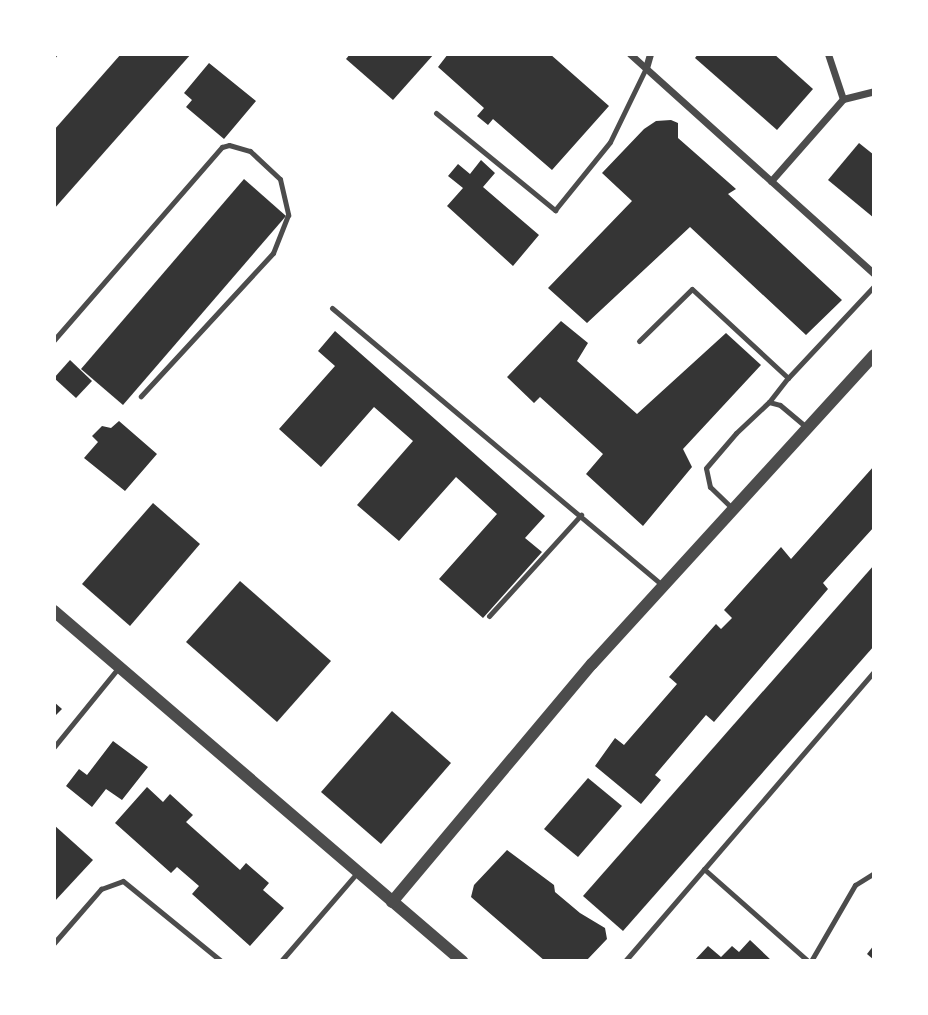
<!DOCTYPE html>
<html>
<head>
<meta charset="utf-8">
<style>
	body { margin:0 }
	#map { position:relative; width:928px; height:1015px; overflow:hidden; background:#fff; font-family:Bitter,serif }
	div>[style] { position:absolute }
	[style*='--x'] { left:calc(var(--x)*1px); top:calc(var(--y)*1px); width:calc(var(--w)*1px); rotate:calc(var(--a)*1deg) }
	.building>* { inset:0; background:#353535 }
	.service>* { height:5px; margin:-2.5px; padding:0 2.5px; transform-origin:2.5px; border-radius:2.5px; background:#4c4c4c }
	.minor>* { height:7px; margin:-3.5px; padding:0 3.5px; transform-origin:3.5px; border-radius:3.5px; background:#4c4c4c }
	.tertiary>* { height:12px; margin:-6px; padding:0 6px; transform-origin:6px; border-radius:6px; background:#4c4c4c }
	span { translate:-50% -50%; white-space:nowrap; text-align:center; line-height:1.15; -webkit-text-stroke:6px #fff; paint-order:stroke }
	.frame { position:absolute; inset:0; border:56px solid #fff; pointer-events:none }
</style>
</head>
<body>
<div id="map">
	<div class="building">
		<i style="clip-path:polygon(121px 54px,191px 54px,54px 209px,54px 130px)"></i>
		<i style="clip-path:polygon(350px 54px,434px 54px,393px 100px,346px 59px)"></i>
		<i style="clip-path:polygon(448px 54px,550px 54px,609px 106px,552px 170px,493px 119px,488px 125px,477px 116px,484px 108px,438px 67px)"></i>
		<i style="clip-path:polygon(698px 54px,774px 54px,813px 89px,777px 130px,695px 58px)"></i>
		<i style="clip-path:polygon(209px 63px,256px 101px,224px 139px,186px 107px,192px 100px,184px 93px)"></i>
		<i style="clip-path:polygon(671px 120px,678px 123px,678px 138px,736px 189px,728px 194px,842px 300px,806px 335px,690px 227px,587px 323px,548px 288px,632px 201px,602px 173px,644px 129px,656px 121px)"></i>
		<i style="clip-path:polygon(859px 143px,874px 155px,874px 218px,828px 180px)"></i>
		<i style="clip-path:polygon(481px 160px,495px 173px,483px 187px,539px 235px,513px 266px,447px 206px,463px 188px,448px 176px,458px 164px,470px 174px)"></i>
		<i style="clip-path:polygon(244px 179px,286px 216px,123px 405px,81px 369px)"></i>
		<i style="clip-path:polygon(561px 321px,588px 343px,577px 361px,637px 414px,726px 333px,761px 365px,683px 449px,692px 467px,643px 526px,586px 474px,603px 454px,540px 397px,534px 403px,507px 377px)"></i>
		<i style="clip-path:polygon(335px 331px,545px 516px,525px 538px,542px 552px,483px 618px,439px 579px,497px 514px,456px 477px,399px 541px,357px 505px,413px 441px,374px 407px,321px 467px,279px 429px,335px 366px,318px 351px)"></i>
		<i style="clip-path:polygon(70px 360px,92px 381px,76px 398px,54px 378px)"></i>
		<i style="clip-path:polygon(119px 421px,157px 454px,125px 491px,84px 458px,98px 442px,92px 436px,102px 426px,111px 428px)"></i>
		<i style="clip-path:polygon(874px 466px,874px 527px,823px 583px,828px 589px,714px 722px,706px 715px,655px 775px,661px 780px,641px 804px,595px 766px,615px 738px,624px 745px,677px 684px,669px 677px,716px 624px,721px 629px,732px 618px,724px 610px,781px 547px,791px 559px)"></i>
		<i style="clip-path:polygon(153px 503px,200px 544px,130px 626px,82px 584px)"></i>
		<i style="clip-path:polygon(874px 565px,874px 646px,623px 931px,583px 896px)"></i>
		<i style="clip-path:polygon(240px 581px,331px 661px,277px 722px,186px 642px)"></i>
		<i style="clip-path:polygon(54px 702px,62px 709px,54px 717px)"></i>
		<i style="clip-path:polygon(392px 711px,451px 763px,381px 844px,321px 792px)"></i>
		<i style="clip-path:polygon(113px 741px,148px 767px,122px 800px,106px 789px,92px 807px,66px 786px,79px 769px,87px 775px)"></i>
		<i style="clip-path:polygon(588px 778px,622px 806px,578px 857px,544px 829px)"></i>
		<i style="clip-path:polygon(147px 787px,163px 802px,170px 794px,193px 815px,186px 822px,240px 870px,246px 863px,269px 883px,263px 890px,284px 908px,250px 946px,192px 894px,199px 886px,177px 867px,171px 873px,115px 823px)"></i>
		<i style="clip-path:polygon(54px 825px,93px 860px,54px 902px)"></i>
		<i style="clip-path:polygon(507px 850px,554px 885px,555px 892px,580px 913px,605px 928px,607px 939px,586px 961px,545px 961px,471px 897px,474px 885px)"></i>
		<i style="clip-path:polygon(750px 940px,772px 961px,694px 961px,708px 946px,721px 957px,732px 946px,739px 952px)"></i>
		<i style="clip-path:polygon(874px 945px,874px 960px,867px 954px)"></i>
	</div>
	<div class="service">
		<i style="--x:54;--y:55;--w:1;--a:-45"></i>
		<i style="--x:436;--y:113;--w:154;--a:39.2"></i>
		<i style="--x:555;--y:210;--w:87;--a:-51"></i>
		<i style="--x:610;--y:142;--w:82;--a:-64.1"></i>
		<i style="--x:332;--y:308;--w:432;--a:40"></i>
		<i style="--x:54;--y:340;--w:256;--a:-49"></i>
		<i style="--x:222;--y:147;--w:7;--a:-16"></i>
		<i style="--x:229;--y:145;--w:22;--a:16"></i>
		<i style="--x:250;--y:151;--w:41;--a:43"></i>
		<i style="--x:280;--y:179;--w:37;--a:77"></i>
		<i style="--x:288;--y:215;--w:41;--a:111.5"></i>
		<i style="--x:273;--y:253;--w:195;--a:132.7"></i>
		<i style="--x:639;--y:341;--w:74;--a:-44.5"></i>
		<i style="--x:692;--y:289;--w:131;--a:42.8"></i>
		<i style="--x:788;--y:378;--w:126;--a:-46.9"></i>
		<i style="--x:769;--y:402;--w:31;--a:-52"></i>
		<i style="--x:733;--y:509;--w:32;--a:-136"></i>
		<i style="--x:710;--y:487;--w:19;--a:-102"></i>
		<i style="--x:706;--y:468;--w:46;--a:-49.4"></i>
		<i style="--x:736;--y:433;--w:45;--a:-43.2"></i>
		<i style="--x:769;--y:402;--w:11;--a:15"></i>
		<i style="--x:780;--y:405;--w:35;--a:40"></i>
		<i style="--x:489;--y:616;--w:137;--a:-47.7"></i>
		<i style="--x:54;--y:747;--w:103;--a:-50.9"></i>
		<i style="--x:704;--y:869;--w:139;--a:41.5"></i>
		<i style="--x:54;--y:943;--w:72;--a:-49"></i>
		<i style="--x:101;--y:889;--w:23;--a:-20"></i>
		<i style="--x:123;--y:881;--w:127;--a:39.2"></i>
		<i style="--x:281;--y:961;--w:116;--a:-49.2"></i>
		<i style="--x:625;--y:961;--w:382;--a:-49.3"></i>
		<i style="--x:811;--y:961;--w:88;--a:-59.9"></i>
		<i style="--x:855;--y:885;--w:22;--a:-32"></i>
	</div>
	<div class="minor">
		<i style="--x:630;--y:54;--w:329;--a:42"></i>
		<i style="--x:828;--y:54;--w:47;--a:71.6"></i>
		<i style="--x:646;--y:68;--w:15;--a:-74"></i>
		<i style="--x:771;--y:181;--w:109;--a:-48.7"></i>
		<i style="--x:843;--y:99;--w:32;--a:-14"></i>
	</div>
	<div class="tertiary">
		<i style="--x:54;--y:611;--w:538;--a:40.62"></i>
		<i style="--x:392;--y:902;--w:311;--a:-50"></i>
		<i style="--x:592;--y:664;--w:418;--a:-47.6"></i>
	</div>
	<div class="frame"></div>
</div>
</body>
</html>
